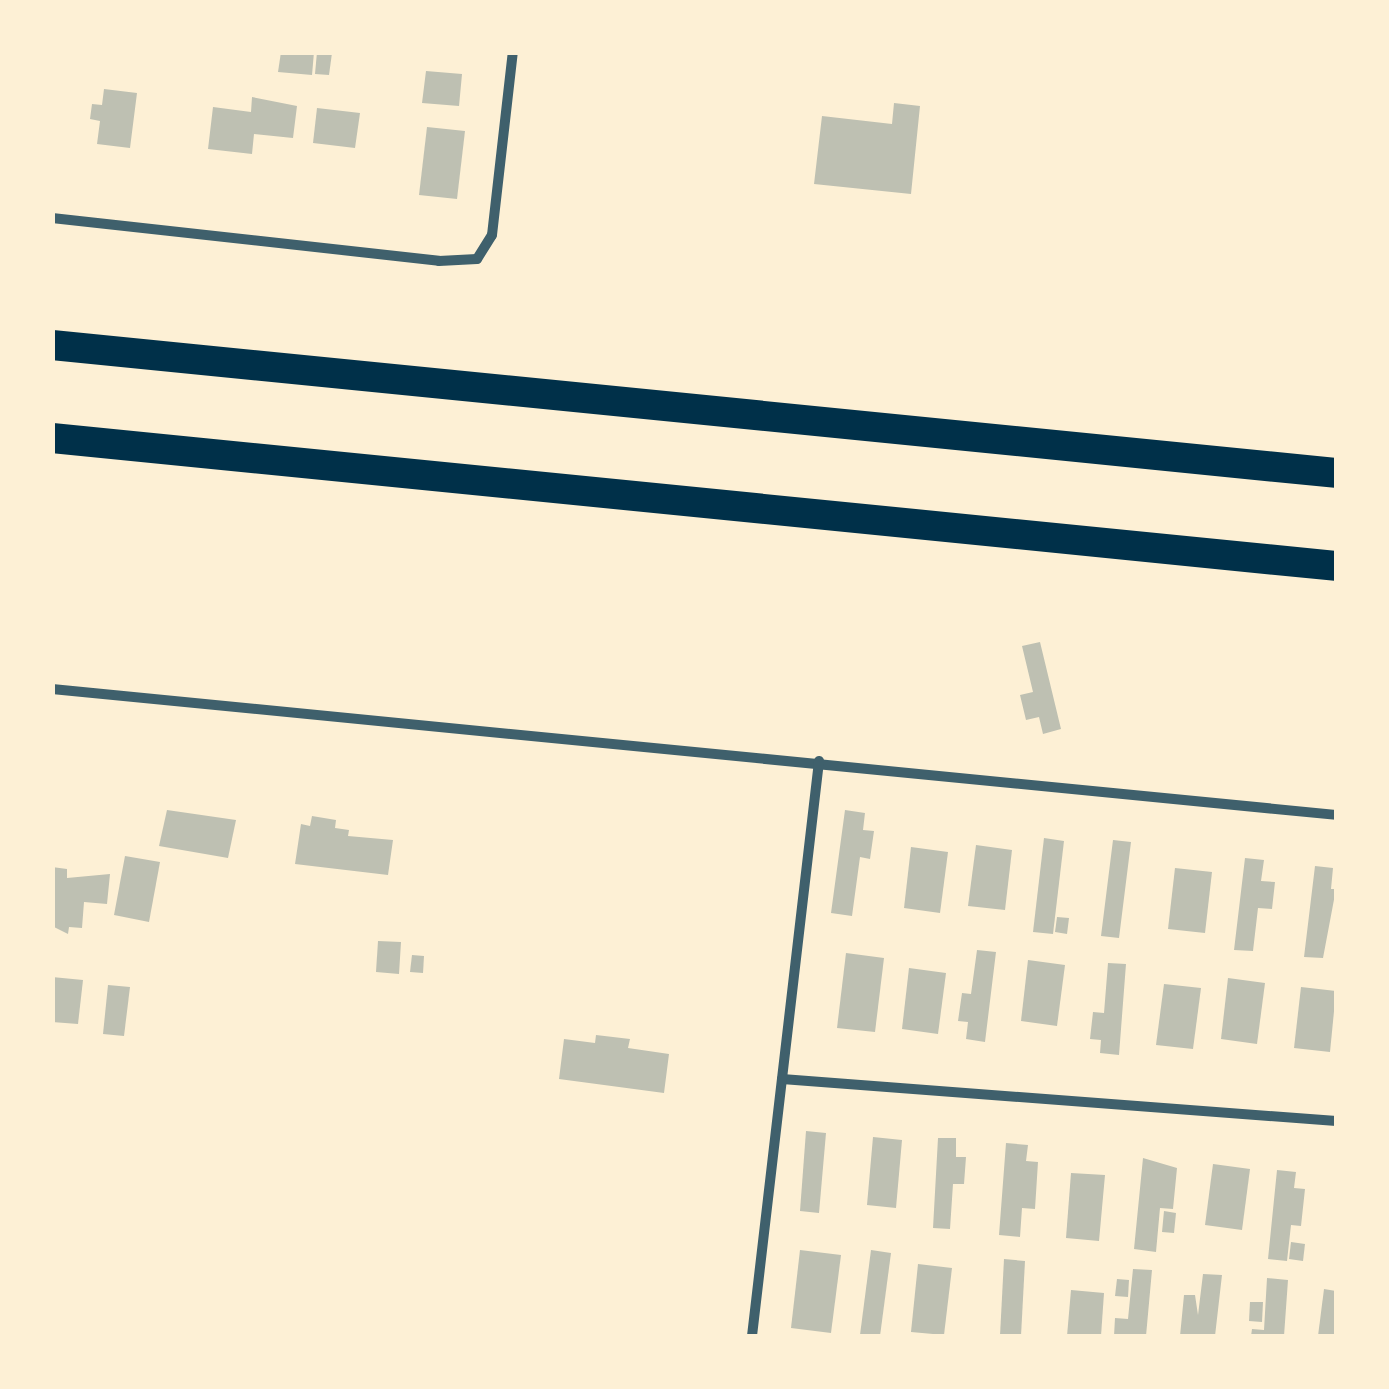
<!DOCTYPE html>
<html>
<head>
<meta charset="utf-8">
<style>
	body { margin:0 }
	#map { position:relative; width:1389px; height:1389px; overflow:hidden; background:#fdf0d5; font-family:"Nunito Sans",sans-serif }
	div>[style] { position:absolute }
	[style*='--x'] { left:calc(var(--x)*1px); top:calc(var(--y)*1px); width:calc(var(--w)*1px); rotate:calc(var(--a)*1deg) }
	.building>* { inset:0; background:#bec0b2 }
	.minor>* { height:10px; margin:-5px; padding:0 5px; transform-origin:5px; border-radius:5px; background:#3f606c }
	.motorway>* { height:30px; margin:-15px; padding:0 15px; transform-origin:15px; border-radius:15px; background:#003049 }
	span { translate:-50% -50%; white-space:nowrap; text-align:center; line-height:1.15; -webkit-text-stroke:10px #fdf0d5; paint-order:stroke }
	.frame { position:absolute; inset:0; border:55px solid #fdf0d5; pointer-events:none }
</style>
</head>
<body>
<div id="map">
	<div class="building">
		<i style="clip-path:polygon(281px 52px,314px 52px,312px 75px,278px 72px)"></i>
		<i style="clip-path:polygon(317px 52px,332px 53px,329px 75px,315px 74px)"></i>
		<i style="clip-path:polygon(426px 71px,462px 74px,459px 106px,422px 103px)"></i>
		<i style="clip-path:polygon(104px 89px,137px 93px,130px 148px,97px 144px,100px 121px,90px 119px,92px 104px,102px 105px)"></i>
		<i style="clip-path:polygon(252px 97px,297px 106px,293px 138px,254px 134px,252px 154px,208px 149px,213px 107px,251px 112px)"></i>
		<i style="clip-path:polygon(894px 103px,920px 106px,911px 194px,814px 184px,822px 116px,892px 124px)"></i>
		<i style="clip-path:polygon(317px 108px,360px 113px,355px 148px,313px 143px)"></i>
		<i style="clip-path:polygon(427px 127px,465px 131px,457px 199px,419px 195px)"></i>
		<i style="clip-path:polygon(1040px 642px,1061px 729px,1043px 734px,1039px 717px,1026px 720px,1020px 695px,1033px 692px,1022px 646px)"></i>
		<i style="clip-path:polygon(167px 810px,236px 820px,228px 858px,159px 846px)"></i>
		<i style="clip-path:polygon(845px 810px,865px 813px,863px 830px,874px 831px,870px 859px,860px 857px,852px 916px,831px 913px)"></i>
		<i style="clip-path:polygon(312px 816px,336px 820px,335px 828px,349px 830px,348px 836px,393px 840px,388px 875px,295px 864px,301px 824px,310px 826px)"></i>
		<i style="clip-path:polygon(1044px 838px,1064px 841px,1053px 934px,1033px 932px)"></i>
		<i style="clip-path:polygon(1113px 840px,1131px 842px,1119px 938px,1101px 936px)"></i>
		<i style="clip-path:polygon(976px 845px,1012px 850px,1005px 910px,968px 906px)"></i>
		<i style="clip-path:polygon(911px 847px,948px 852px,940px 913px,904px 908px)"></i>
		<i style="clip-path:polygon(125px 856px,160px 862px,149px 922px,114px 915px)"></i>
		<i style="clip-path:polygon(1245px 858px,1264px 860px,1261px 881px,1275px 882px,1272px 909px,1258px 908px,1253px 951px,1234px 950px)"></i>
		<i style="clip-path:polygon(1315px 866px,1333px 868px,1331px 889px,1336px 889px,1323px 958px,1304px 957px)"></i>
		<i style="clip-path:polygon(52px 867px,67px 869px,67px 878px,110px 874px,107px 904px,84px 902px,82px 928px,69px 927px,68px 934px,52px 926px)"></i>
		<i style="clip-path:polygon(1175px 868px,1212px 872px,1205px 933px,1168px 929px)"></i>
		<i style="clip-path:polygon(1057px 917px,1069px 918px,1067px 934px,1055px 932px)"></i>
		<i style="clip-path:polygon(378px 941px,401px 942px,399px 974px,376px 972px)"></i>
		<i style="clip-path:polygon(977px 950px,996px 952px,985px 1042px,966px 1039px,968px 1022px,958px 1021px,962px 993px,971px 994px)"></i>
		<i style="clip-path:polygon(846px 953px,884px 958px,875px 1032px,837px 1028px)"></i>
		<i style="clip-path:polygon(412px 955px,424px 956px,423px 973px,410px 972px)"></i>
		<i style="clip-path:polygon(1028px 960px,1065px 965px,1057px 1026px,1021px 1021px)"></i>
		<i style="clip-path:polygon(1108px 963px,1126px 964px,1119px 1055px,1100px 1053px,1101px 1040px,1090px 1039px,1093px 1012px,1104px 1013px)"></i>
		<i style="clip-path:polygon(909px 968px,946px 973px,938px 1034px,902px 1029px)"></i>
		<i style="clip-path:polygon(52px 977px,83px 980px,78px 1024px,52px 1022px)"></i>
		<i style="clip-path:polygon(1228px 978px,1265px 983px,1257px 1044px,1221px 1039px)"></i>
		<i style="clip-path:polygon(1164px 984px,1201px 988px,1193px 1049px,1156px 1045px)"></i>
		<i style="clip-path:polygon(108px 985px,130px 987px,124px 1036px,103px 1034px)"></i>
		<i style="clip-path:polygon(1301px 987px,1336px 991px,1330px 1052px,1294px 1048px)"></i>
		<i style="clip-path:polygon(596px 1035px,630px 1039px,628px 1048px,669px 1054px,664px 1093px,559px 1079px,564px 1039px,595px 1043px)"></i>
		<i style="clip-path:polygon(806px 1131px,826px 1133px,819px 1213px,800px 1211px)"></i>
		<i style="clip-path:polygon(873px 1137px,902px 1140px,896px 1208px,867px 1205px)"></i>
		<i style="clip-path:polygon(938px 1138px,956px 1138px,956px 1157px,966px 1157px,964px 1184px,953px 1184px,950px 1229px,933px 1228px)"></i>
		<i style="clip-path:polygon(1006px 1143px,1028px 1145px,1026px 1161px,1038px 1162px,1035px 1209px,1022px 1208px,1020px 1237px,999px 1235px)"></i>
		<i style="clip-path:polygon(1143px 1158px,1177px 1168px,1173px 1209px,1160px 1208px,1156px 1252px,1134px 1249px)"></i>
		<i style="clip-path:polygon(1213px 1164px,1250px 1169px,1242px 1230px,1205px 1225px)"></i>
		<i style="clip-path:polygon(1277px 1170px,1296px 1172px,1294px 1188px,1305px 1189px,1301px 1226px,1291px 1225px,1287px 1261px,1268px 1259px)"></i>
		<i style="clip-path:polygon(1071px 1173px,1105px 1175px,1099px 1241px,1066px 1238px)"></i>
		<i style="clip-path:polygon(1164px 1211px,1176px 1213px,1174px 1233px,1162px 1232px)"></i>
		<i style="clip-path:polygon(1291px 1242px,1305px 1244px,1303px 1261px,1289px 1259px)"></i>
		<i style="clip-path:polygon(800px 1250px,841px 1255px,831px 1333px,791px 1328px)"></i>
		<i style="clip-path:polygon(871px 1250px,891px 1253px,880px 1336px,860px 1335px)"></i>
		<i style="clip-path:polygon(1004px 1259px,1025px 1261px,1021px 1336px,1000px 1336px)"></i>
		<i style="clip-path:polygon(918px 1264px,952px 1268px,944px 1335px,911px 1332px)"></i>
		<i style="clip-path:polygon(1133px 1269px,1152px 1270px,1146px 1336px,1114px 1336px,1115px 1318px,1128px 1319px)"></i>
		<i style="clip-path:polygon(1203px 1274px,1222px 1275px,1215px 1336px,1180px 1336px,1184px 1295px,1195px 1295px,1198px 1315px)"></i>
		<i style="clip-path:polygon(1267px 1278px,1288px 1280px,1284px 1336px,1251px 1336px,1252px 1329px,1264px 1330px)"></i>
		<i style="clip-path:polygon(1117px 1279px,1129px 1280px,1128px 1297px,1115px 1296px)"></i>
		<i style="clip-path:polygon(1324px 1289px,1336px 1291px,1336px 1336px,1318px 1336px)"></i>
		<i style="clip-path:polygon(1071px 1290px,1104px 1293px,1101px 1336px,1067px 1336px)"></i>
		<i style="clip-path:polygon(1250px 1302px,1263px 1302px,1262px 1322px,1249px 1321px)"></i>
	</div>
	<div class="minor">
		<i style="--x:52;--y:218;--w:389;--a:6.3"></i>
		<i style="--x:439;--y:261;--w:38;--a:-3"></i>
		<i style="--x:477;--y:259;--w:28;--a:-58"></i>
		<i style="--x:492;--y:235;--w:184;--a:-83.5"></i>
		<i style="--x:52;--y:689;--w:1290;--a:5.6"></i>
		<i style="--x:782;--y:1079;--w:556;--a:4.34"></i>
		<i style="--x:752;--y:1336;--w:579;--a:-83.35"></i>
	</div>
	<div class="motorway">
		<i style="--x:52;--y:345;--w:1290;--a:5.69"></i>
		<i style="--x:52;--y:438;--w:1290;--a:5.69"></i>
	</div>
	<div class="frame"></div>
</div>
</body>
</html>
